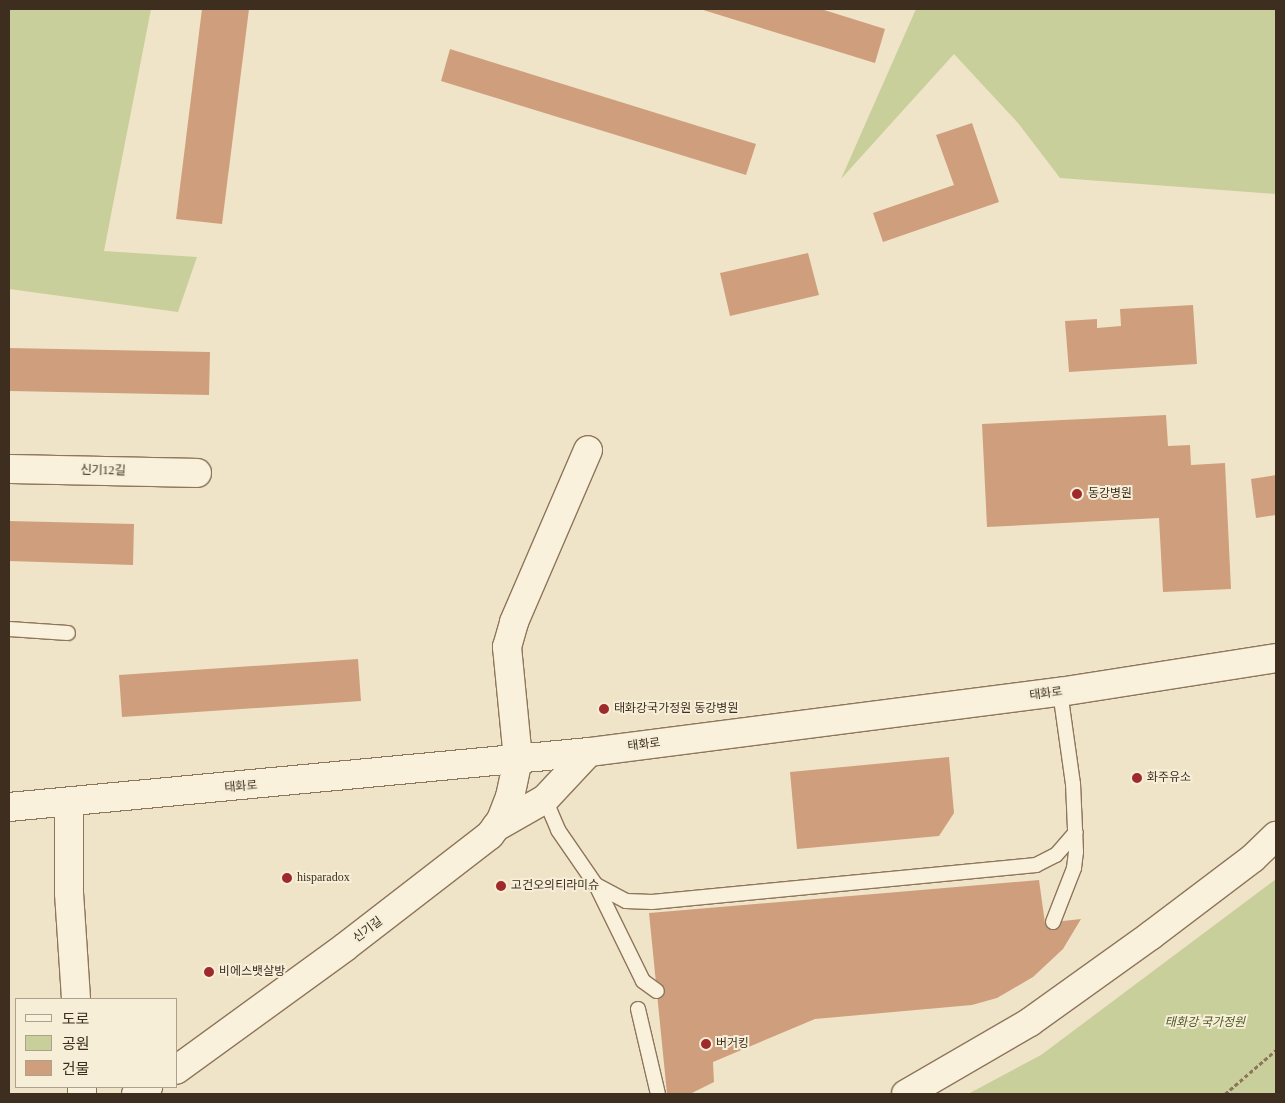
<!DOCTYPE html>
<html>
<head>
<meta charset="utf-8">
<style>
	body { margin:0 }
	#map { position:relative; width:1285px; height:1103px; overflow:hidden; background:#f0e4c8; font-family:"Times New Roman","Noto Sans KR",serif }
	div>[style] { position:absolute }
	[style*='--x'] { left:calc(var(--x)*1px); top:calc(var(--y)*1px); width:calc(var(--w)*1px); rotate:calc(var(--a)*1deg) }
	.green>* { inset:0; background:#c9cf9b }
	.building>* { inset:0; background:#cf9f7d }
	.path>* { height:3px; margin-top:-1.5px; transform-origin:0; background:repeating-linear-gradient(90deg,#8d765c 0 4px,transparent 0 6.5px) }
	.roads { filter:drop-shadow(1px 0 #8d765c) drop-shadow(-1px 0 #8d765c) drop-shadow(0 1px #8d765c) drop-shadow(0 -1px #8d765c) }
	.service>* { height:14px; margin:-7px; padding:0 7px; transform-origin:7px; border-radius:7px; background:#faf1dc }
	.minor>* { height:28px; margin:-14px; padding:0 14px; transform-origin:14px; border-radius:14px; background:#faf1dc }
	.tertiary>* { height:28px; margin:-14px; padding:0 14px; transform-origin:14px; border-radius:14px; background:#faf1dc }
	.secondary>* { height:28px; margin:-14px; padding:0 14px; transform-origin:14px; border-radius:14px; background:#faf1dc }
	.dots>* { width:14px; height:14px; translate:-50% -50%; box-sizing:border-box; border:2px solid #f7eed8; border-radius:50% }
	span { translate:-50% -50%; white-space:nowrap; text-align:center; line-height:1.15; -webkit-text-stroke:4px #f7eed8; paint-order:stroke }
	.street-label { font-size:12px; color:#3d2e20 }
	.poi-label { font-size:12px; color:#3d2e20 }
	.left { translate:0 -50%; text-align:left }
	.park-label { font-size:12px; color:#4d5a26; font-style:italic }
	.frame { position:absolute; inset:0; border:10px solid #3d2e20; pointer-events:none }
	.legend { position:absolute; left:15px; top:998px; width:162px; height:90px; box-sizing:border-box; background:#f7eed8; border:1px solid #ada18e; margin:0; padding:6px 9px; list-style:none; font-size:15px; color:#3d2e20 }
	.legend li { display:flex; align-items:center; gap:10px; height:25px }
	.legend b { width:25px; border:1px solid #ada18e }
</style>
</head>
<body>
<div id="map">
	<div class="green">
		<i style="clip-path:polygon(9px 9px,151px 9px,104px 251px,197px 257px,178px 312px,9px 289px)"></i>
		<i style="clip-path:polygon(916px 9px,1276px 9px,1276px 194px,1060px 178px,1018px 123px,954px 54px,841px 179px)"></i>
		<i style="clip-path:polygon(1276px 879px,1276px 1094px,968px 1094px,1041px 1055px)"></i>
	</div>
	<div class="building">
		<i style="clip-path:polygon(202px 9px,249px 9px,222px 224px,176px 219px)"></i>
		<i style="clip-path:polygon(700px 9px,821px 9px,885px 29px,875px 63px)"></i>
		<i style="clip-path:polygon(450px 49px,756px 144px,746px 175px,441px 81px)"></i>
		<i style="clip-path:polygon(972px 123px,999px 202px,883px 242px,873px 213px,954px 185px,936px 135px)"></i>
		<i style="clip-path:polygon(808px 253px,819px 295px,730px 316px,720px 273px)"></i>
		<i style="clip-path:polygon(1193px 305px,1197px 364px,1069px 372px,1065px 321px,1097px 319px,1097px 328px,1121px 326px,1120px 309px)"></i>
		<i style="clip-path:polygon(9px 348px,210px 352px,209px 395px,9px 391px)"></i>
		<i style="clip-path:polygon(1166px 415px,1168px 446px,1190px 445px,1191px 465px,1225px 463px,1231px 589px,1163px 592px,1159px 518px,987px 527px,982px 424px)"></i>
		<i style="clip-path:polygon(1276px 475px,1276px 515px,1256px 518px,1251px 479px)"></i>
		<i style="clip-path:polygon(9px 521px,134px 524px,133px 565px,9px 561px)"></i>
		<i style="clip-path:polygon(358px 659px,361px 701px,122px 717px,119px 675px)"></i>
		<i style="clip-path:polygon(949px 757px,954px 813px,939px 836px,797px 849px,790px 772px)"></i>
		<i style="clip-path:polygon(1039px 880px,1045px 923px,1081px 919px,1063px 949px,1033px 977px,997px 998px,972px 1005px,815px 1019px,713px 1062px,714px 1082px,690px 1094px,667px 1094px,649px 913px)"></i>
	</div>
	<div class="path">
		<i style="--x:1225;--y:1094;--w:67;--a:-40.8"></i>
	</div>
	<div class="roads">
		<div class="service">
			<i style="--x:9;--y:629;--w:59;--a:3.9"></i>
			<i style="--x:545;--y:799;--w:34;--a:67"></i>
			<i style="--x:558;--y:830;--w:67;--a:55.4"></i>
			<i style="--x:596;--y:885;--w:107;--a:63.9"></i>
			<i style="--x:643;--y:981;--w:17;--a:36"></i>
			<i style="--x:596;--y:885;--w:34;--a:28"></i>
			<i style="--x:626;--y:901;--w:26;--a:2"></i>
			<i style="--x:652;--y:902;--w:386;--a:-5.5"></i>
			<i style="--x:1036;--y:865;--w:22;--a:-27"></i>
			<i style="--x:1056;--y:855;--w:30;--a:-49"></i>
			<i style="--x:1053;--y:922;--w:58;--a:-68.7"></i>
			<i style="--x:1074;--y:868;--w:16;--a:-83"></i>
			<i style="--x:1076;--y:852;--w:68;--a:-92.5"></i>
			<i style="--x:1073;--y:784;--w:93;--a:-98"></i>
			<i style="--x:638;--y:1009;--w:87;--a:76.8"></i>
		</div>
		<div class="minor">
			<i style="--x:9;--y:469;--w:188;--a:1.2"></i>
			<i style="--x:518;--y:759;--w:113;--a:-95.6"></i>
			<i style="--x:507;--y:647;--w:26;--a:-74"></i>
			<i style="--x:514;--y:622;--w:187;--a:-66.7"></i>
			<i style="--x:69;--y:803;--w:90;--a:90"></i>
			<i style="--x:69;--y:893;--w:106;--a:86.2"></i>
			<i style="--x:82;--y:1087;--w:7;--a:90"></i>
			<i style="--x:906;--y:1094;--w:143;--a:-30.1"></i>
			<i style="--x:1030;--y:1022;--w:148;--a:-35.6"></i>
			<i style="--x:1150;--y:936;--w:129;--a:-37.1"></i>
			<i style="--x:1253;--y:858;--w:32;--a:-44"></i>
		</div>
		<div class="tertiary">
			<i style="--x:496;--y:827;--w:56;--a:-29.7"></i>
			<i style="--x:545;--y:799;--w:64;--a:-46.9"></i>
			<i style="--x:176;--y:1070;--w:209;--a:-36"></i>
			<i style="--x:345;--y:947;--w:183;--a:-37.7"></i>
			<i style="--x:490;--y:835;--w:19;--a:-54"></i>
			<i style="--x:501;--y:820;--w:25;--a:-69"></i>
			<i style="--x:510;--y:797;--w:39;--a:-78"></i>
			<i style="--x:136;--y:1094;--w:14;--a:-30"></i>
		</div>
		<div class="secondary">
			<i style="--x:9;--y:807;--w:583;--a:-5.42"></i>
			<i style="--x:589;--y:752;--w:475;--a:-7.3"></i>
			<i style="--x:1060;--y:692;--w:219;--a:-8.9"></i>
		</div>
	</div>
	<div class="dots">
		<i style="left:1077px;top:494px;background:#9e2a2b"></i>
		<i style="left:604px;top:709px;background:#9e2a2b"></i>
		<i style="left:1137px;top:778px;background:#9e2a2b"></i>
		<i style="left:287px;top:878px;background:#9e2a2b"></i>
		<i style="left:501px;top:886px;background:#9e2a2b"></i>
		<i style="left:209px;top:972px;background:#9e2a2b"></i>
		<i style="left:706px;top:1044px;background:#9e2a2b"></i>
	</div>
	<div class="street-label">
		<span style="left:103px;top:471px;rotate:1deg">신기12길</span>
		<span style="left:1046px;top:694px;rotate:-8deg">태화로</span>
		<span style="left:644px;top:745px;rotate:-7deg">태화로</span>
		<span style="left:241px;top:787px;rotate:-5deg">태화로</span>
		<span style="left:368px;top:930px;rotate:-37deg">신기길</span>
	</div>
	<div class="poi-label">
		<span class="left" style="left:1088px;top:494px">동강병원</span>
		<span class="left" style="left:614px;top:709px">태화강국가정원 동강병원</span>
		<span class="left" style="left:1147px;top:778px">화주유소</span>
		<span class="left" style="left:297px;top:878px">hisparadox</span>
		<span class="left" style="left:511px;top:886px">고건오의티라미슈</span>
		<span class="left" style="left:219px;top:972px">비에스뱃살방</span>
		<span class="left" style="left:716px;top:1044px">버거킹</span>
	</div>
	<div class="park-label">
		<span style="left:1205px;top:1023px">태화강 국가정원</span>
	</div>
	<div class="frame"></div>
	<ul class="legend">
	<li><b style="height:6px;background:#faf1dc"></b>도로</li>
	<li><b style="height:14px;background:#c9cf9b"></b>공원</li>
	<li><b style="height:14px;background:#cf9f7d"></b>건물</li>
	</ul>
</div>
</body>
</html>
